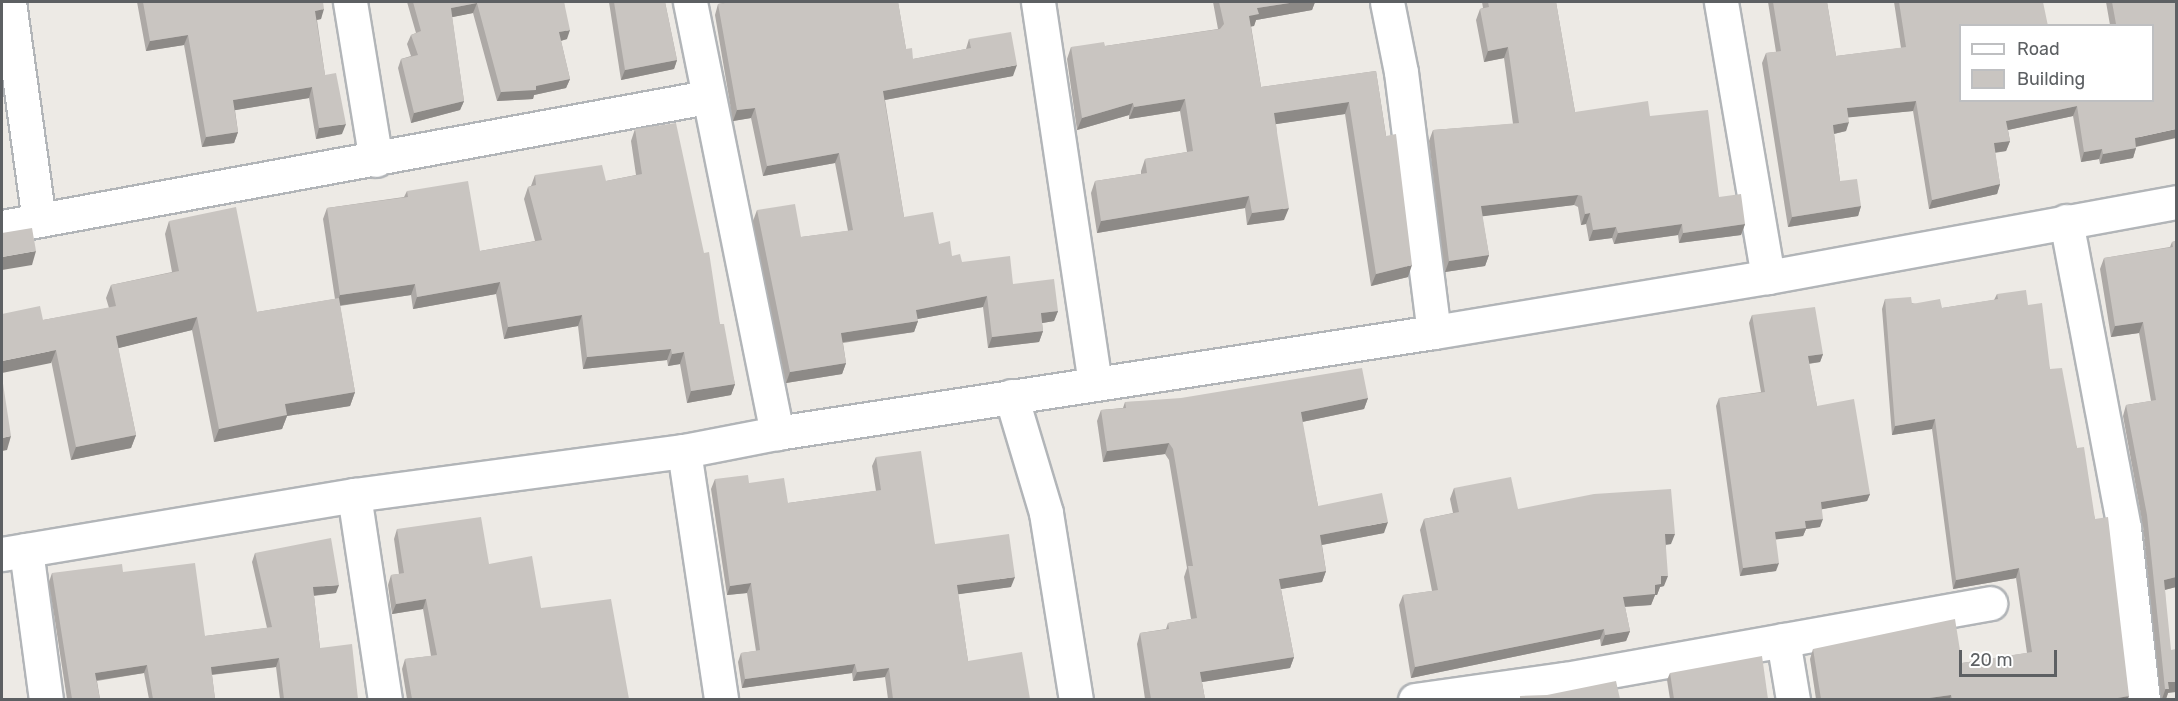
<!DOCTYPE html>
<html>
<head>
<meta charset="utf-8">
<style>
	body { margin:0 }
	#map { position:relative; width:2178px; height:701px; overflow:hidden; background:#edeae5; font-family:Rubik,sans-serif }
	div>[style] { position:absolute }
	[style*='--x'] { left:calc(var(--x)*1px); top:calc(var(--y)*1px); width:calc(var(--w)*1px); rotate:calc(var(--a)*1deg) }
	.roads { filter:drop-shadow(2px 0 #b2b5b8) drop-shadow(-2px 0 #b2b5b8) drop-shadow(0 2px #b2b5b8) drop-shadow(0 -2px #b2b5b8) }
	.minor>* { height:33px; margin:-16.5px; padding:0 16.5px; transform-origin:16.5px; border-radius:16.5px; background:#fff }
	.wall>* { inset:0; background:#ada9a6 }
	.shaded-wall>* { inset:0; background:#8d8a87 }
	.building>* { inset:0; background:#c9c5c1 }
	span { translate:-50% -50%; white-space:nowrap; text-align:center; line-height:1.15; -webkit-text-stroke:4.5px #fff; paint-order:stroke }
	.frame { position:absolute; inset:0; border:3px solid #5d6063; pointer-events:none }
	.legend { position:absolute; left:1959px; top:24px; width:195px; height:78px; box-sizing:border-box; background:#fff; border:2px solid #bebfc1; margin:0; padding:8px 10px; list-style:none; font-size:18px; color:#5d6063 }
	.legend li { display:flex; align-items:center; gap:12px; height:30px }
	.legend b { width:30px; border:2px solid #bebfc1 }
	.scale { position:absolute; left:1959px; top:650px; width:98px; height:27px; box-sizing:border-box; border:3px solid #5d6063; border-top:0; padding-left:8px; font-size:18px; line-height:21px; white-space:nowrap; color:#5d6063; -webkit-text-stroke:4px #fff; paint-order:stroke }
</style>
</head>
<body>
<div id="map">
	<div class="roads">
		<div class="minor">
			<i style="--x:9;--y:2;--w:220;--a:82.2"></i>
			<i style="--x:350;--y:2;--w:160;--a:80.7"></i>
			<i style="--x:690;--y:2;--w:440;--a:78.6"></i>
			<i style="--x:1038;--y:2;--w:384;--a:81.5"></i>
			<i style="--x:1387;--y:2;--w:71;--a:78.7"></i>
			<i style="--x:1401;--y:72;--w:262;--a:82.8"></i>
			<i style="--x:1721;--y:2;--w:279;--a:80.3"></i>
			<i style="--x:2066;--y:221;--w:312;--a:79.3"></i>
			<i style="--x:2124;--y:528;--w:173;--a:83.7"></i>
			<i style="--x:2;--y:227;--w:717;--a:-10.45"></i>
			<i style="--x:1011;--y:396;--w:122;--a:73.3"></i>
			<i style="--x:1046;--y:513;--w:189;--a:80.9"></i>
			<i style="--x:684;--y:451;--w:252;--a:81.5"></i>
			<i style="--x:354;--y:495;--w:207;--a:81.4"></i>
			<i style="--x:26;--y:550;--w:151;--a:82.4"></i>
			<i style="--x:2;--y:554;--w:357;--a:-9.5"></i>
			<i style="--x:354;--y:495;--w:333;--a:-7.6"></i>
			<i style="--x:684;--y:451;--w:95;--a:-11"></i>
			<i style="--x:777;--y:433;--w:665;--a:-8.74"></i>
			<i style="--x:1434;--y:332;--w:338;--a:-9.4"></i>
			<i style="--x:1768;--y:277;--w:415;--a:-10.4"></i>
			<i style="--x:1783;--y:640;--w:61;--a:80.5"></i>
			<i style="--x:1415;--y:700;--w:151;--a:-8"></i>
			<i style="--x:1565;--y:679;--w:432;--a:-10.1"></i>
		</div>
	</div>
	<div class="wall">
		<i style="clip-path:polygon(137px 2px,323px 2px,321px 19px,317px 20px,325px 75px,342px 134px,316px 139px,309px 98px,235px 110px,238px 132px,234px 143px,202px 147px,184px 45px,146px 51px)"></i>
		<i style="clip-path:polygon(407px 2px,564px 2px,567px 39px,561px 41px,570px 79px,566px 88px,534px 95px,533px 99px,497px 101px,473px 13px,452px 17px,464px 101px,460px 110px,411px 123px,398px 68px,401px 59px,411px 56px,407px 44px,411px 35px,416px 33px)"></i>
		<i style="clip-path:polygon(609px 2px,665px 2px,677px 60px,674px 69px,621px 80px)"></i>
		<i style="clip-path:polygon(729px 2px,898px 2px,906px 49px,913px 59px,966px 49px,969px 39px,1013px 76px,885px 100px,904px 217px,939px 244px,952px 256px,962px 262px,1013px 284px,1058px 311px,1054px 321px,1042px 323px,1043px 331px,1039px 342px,988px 348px,983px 307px,917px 319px,918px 321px,914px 332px,843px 343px,846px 363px,842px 374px,786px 383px,753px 221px,757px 210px,801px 237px,848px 231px,835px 163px,763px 176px,751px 118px,733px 121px,715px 15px,718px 4px)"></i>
		<i style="clip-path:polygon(1213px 2px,1315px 2px,1312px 10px,1256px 20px,1254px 26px,1251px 26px,1261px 87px,1376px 71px,1408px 277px,1371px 286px,1345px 114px,1276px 124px,1284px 220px,1247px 225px,1245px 208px,1097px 233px,1091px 193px,1095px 181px,1141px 174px,1141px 171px,1145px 159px,1187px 152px,1180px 111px,1129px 119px,1129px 115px,1077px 130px,1067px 59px,1071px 47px,1105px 46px,1218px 29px)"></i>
		<i style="clip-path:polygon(1482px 2px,1556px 2px,1575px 112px,1650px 116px,1719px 197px,1745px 224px,1741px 235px,1679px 243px,1678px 235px,1614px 244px,1612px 238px,1589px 241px,1586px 224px,1581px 225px,1578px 207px,1574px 205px,1482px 216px,1489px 255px,1485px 266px,1445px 272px,1429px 141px,1433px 130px,1513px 124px,1504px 58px,1484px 62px,1476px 20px,1480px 9px,1483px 8px)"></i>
		<i style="clip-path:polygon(1768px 2px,1827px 2px,1836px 56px,1901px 48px,1894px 2px,2043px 2px,1960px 100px,2110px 25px,2106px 2px,2176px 2px,2136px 148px,2133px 158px,2100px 164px,2099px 159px,2081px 162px,2073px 116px,2008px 130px,2010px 141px,2006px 151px,1995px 153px,2000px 184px,1997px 194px,1929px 209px,1913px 111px,1848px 117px,1846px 131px,1834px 134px,1840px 181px,1861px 206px,1858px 216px,1788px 227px,1762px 63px,1766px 53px,1776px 52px)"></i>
		<i style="clip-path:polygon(635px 129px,720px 324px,735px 384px,731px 395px,687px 403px,680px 364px,668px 366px,667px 360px,583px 369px,578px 326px,504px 339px,496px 294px,413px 309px,411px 295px,340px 306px,355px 392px,350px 406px,287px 416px,282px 429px,214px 442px,192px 330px,118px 348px,136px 435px,131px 448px,71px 460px,43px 320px,109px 308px,106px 298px,111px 285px,172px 272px,165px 234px,169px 221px,257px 312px,335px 299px,323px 219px,327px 208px,404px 197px,407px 191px,480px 251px,535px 241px,524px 199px,528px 187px,531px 186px,535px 175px,606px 181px,636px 175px,631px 141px)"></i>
		<i style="clip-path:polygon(2176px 241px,2176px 587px,2165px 590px,2168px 693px,2166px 699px,2161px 699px,2143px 526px,2123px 416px,2126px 405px,2151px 401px,2139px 333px,2111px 337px,2100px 269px,2104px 258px,2170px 247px,2172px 242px)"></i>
		<i style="clip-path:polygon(1997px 294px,2028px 305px,2077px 448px,2095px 519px,2128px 699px,1816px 699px,1810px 659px,1813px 649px,1962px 663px,2027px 653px,2016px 578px,1953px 589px,1932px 429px,1892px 435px,1882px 309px,1885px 299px,1942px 308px,1994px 300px)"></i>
		<i style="clip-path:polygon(1752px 315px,1823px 354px,1820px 362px,1809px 364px,1817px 406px,1870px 494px,1867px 501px,1822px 509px,1820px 527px,1806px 529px,1803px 536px,1776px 539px,1776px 571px,1740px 576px,1716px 406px,1719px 398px,1761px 392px,1749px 323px)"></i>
		<i style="clip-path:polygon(1368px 398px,1364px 409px,1302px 422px,1318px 506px,1384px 533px,1322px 545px,1326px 571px,1322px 582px,1281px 589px,1294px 657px,1290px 668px,1202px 682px,1205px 699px,1145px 699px,1137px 644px,1140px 633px,1166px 629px,1168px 623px,1191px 619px,1184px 577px,1187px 568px,1169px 460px,1165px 454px,1103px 462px,1097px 421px,1101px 410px,1123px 408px,1125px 402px)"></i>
		<i style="clip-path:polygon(876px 457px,935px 544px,1011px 587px,958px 594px,968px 661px,1030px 699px,888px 699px,885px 677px,853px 681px,852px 673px,742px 688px,738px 662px,741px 653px,756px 651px,747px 593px,727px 595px,711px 489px,715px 479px,749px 483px,788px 503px,876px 491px,872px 466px)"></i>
		<i style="clip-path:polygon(1454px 488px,1518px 509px,1671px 544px,1666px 545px,1664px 586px,1660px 587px,1657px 595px,1655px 595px,1651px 605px,1625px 607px,1630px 631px,1626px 641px,1601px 646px,1600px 639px,1411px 678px,1399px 605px,1403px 595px,1432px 591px,1420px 530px,1424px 519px,1453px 513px,1450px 499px)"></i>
		<i style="clip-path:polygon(397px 529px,489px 564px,541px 608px,629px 699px,407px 699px,402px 669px,405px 659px,431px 656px,423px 609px,392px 614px,388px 585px,391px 575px,399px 574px,394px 539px)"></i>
		<i style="clip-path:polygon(255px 553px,336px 593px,314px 596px,320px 648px,358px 699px,280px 699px,276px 667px,212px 675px,215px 699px,149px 699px,144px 673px,97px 681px,100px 699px,67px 699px,49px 582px,52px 573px,123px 572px,205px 636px,267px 628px,252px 562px)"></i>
		<i style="clip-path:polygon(1670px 673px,1768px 699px,1670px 699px,1667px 680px)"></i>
	</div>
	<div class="shaded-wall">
		<i style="clip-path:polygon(1296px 2px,1315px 2px,1312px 10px,1256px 20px,1254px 26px,1245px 28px,1249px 16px,1257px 8px)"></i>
		<i style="clip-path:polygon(477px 3px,473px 13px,448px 18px,451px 8px)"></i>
		<i style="clip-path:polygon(324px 9px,321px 19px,311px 21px,315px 11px)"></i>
		<i style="clip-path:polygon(570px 30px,567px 39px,556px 42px,559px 32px)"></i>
		<i style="clip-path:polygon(188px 35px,184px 45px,146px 51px,150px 41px)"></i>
		<i style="clip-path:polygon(1508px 47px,1504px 58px,1484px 62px,1488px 51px)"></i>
		<i style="clip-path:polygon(677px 60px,674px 69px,621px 80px,625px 70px)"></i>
		<i style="clip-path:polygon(1017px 65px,1013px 76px,879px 101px,883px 91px)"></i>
		<i style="clip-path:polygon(570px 79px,566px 88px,534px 95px,533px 99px,497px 101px,501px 92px)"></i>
		<i style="clip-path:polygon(312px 87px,309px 98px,230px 111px,233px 100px)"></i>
		<i style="clip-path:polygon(1185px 99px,1180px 111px,1129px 119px,1134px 107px)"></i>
		<i style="clip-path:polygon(464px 101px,460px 110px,411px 123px,414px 113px)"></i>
		<i style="clip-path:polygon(1916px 101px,1913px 111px,1843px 118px,1847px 108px)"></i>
		<i style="clip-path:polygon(1349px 102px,1345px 114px,1270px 125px,1274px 113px)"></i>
		<i style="clip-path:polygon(1133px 103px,1129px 115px,1077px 130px,1082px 118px)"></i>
		<i style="clip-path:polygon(2077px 106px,2073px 116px,2003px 131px,2006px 121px)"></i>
		<i style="clip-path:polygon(755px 108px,751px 118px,733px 121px,737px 110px)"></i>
		<i style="clip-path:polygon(1849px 122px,1846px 131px,1829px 135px,1833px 125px)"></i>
		<i style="clip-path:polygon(346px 124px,342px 134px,316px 139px,319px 128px)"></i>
		<i style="clip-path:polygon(2176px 129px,2176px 138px,2131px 148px,2135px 138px)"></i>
		<i style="clip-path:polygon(238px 132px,234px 143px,202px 147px,206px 137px)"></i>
		<i style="clip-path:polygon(2010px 141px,2006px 151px,1990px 153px,1994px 143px)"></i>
		<i style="clip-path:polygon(2136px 148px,2133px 158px,2100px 164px,2103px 154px)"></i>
		<i style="clip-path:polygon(2102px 149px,2099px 159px,2081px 162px,2084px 152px)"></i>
		<i style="clip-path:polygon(839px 153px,835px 163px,763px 176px,767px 166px)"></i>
		<i style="clip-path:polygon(2000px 184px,1997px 194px,1929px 209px,1932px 200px)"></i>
		<i style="clip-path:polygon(1578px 195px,1574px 205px,1477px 217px,1481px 206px)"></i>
		<i style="clip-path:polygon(1249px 196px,1245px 208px,1097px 233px,1101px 221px)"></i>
		<i style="clip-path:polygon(1861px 206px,1858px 216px,1788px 227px,1792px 217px)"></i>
		<i style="clip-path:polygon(1289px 208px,1284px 220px,1247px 225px,1252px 213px)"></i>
		<i style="clip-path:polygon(1590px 213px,1586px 224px,1581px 225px,1585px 214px)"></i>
		<i style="clip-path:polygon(1682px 224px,1678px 235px,1614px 244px,1618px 233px)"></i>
		<i style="clip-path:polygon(1745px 224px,1741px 235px,1679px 243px,1683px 233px)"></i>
		<i style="clip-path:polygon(1616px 227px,1612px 238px,1589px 241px,1593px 230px)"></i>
		<i style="clip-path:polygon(36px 251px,32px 265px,2px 270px,2px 257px)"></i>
		<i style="clip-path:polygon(1489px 255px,1485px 266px,1445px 272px,1449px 261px)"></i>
		<i style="clip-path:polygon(1412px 265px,1408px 277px,1371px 286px,1376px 274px)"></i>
		<i style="clip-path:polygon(500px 282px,496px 294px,413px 309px,417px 297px)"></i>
		<i style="clip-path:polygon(415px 284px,411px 295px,336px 306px,340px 295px)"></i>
		<i style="clip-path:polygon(987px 296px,983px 307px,912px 320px,916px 310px)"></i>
		<i style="clip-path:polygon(1058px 311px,1054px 321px,1037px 324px,1041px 313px)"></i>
		<i style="clip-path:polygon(582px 315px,578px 326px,504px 339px,508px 327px)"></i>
		<i style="clip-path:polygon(197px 317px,192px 330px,111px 350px,116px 336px)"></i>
		<i style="clip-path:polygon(918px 321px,914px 332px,837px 343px,841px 333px)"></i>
		<i style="clip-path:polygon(2143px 322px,2139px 333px,2111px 337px,2115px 326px)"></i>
		<i style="clip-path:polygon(1043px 331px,1039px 342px,988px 348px,992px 337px)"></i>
		<i style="clip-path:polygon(671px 349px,667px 360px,583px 369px,587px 357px)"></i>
		<i style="clip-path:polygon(56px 350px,51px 363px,2px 373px,2px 361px)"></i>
		<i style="clip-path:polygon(684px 352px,680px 364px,668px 366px,672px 354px)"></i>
		<i style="clip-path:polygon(1823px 354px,1820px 362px,1805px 364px,1808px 356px)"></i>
		<i style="clip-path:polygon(846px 363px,842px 374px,786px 383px,790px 372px)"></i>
		<i style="clip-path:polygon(735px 384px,731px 395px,687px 403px,691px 391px)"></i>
		<i style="clip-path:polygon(355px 392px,350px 406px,287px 416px,282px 429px,214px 442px,219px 429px,285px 404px)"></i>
		<i style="clip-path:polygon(1368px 398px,1364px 409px,1297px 423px,1301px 412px)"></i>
		<i style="clip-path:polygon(1935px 419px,1932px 429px,1892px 435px,1895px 426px)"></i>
		<i style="clip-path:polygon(136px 435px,131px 448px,71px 460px,76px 447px)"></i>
		<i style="clip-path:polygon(11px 436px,7px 450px,2px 451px,2px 438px)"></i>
		<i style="clip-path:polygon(1169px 443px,1165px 454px,1103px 462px,1107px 451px)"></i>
		<i style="clip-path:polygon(1870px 494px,1867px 501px,1818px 510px,1821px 502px)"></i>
		<i style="clip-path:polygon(1823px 519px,1820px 527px,1806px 529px,1803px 536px,1772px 540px,1775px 532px,1805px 521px)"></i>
		<i style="clip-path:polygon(1388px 522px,1384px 533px,1316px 546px,1320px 535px)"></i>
		<i style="clip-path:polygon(1665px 534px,1675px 534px,1671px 544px,1661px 545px)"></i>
		<i style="clip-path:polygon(1779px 563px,1776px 571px,1740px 576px,1743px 568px)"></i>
		<i style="clip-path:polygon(2019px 568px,2016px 578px,1953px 589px,1956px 580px)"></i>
		<i style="clip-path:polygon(1326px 571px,1322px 582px,1275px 590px,1279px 579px)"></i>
		<i style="clip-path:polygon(1661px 576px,1668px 576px,1664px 586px,1660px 587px,1657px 595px,1655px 595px,1651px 605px,1619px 607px,1623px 597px,1655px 585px)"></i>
		<i style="clip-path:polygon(1015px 577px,1011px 587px,953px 595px,957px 585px)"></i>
		<i style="clip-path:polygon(2176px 577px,2176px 587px,2160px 591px,2164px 580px)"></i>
		<i style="clip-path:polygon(751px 583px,747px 593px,727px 595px,730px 586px)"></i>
		<i style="clip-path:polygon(339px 585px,336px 593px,309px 596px,313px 587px)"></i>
		<i style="clip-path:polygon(426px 599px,423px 609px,392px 614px,396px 604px)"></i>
		<i style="clip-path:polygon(1604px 629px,1600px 639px,1411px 678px,1415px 667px)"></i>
		<i style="clip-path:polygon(1630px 631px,1626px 641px,1601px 646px,1605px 635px)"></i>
		<i style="clip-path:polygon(1294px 657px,1290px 668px,1196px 683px,1200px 672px)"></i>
		<i style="clip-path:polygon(279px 658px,276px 667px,208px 675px,211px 667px)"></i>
		<i style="clip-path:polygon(855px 664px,852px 673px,742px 688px,745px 679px)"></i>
		<i style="clip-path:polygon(147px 665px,144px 673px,92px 681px,95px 673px)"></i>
		<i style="clip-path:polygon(889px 668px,885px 677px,853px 681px,857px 672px)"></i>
		<i style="clip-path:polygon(2168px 682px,2176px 682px,2176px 692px,2168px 693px,2166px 699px,2162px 699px)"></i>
		<i style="clip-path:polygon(1951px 695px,1950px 699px,1922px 699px)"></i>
		<i style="clip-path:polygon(2129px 696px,2128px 699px,2112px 699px)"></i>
	</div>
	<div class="building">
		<i style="clip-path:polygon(143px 2px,323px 2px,324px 9px,315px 11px,325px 75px,336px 73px,346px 124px,319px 128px,312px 87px,233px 100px,238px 132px,206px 137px,188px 35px,150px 41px)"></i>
		<i style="clip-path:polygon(413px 2px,564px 2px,570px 30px,559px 32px,570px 79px,536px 86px,536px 90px,501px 92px,477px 3px,451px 8px,464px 101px,414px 113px,401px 59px,418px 55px,411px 35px,421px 31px)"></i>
		<i style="clip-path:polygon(614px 2px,665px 2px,677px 60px,625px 70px)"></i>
		<i style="clip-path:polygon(732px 2px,898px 2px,906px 49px,912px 48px,913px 59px,971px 48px,969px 39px,1011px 32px,1017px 65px,883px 91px,904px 217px,933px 212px,939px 244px,950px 241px,952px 256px,960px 254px,962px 262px,1010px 256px,1013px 284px,1054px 279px,1058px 311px,1041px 313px,1043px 331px,992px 337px,987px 296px,916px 310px,918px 321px,841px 333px,846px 363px,790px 372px,757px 210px,795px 204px,801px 237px,853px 230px,839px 153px,767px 166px,755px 108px,737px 110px,718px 4px)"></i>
		<i style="clip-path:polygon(1219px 2px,1296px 2px,1257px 8px,1259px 14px,1249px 16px,1261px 87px,1376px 71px,1386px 136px,1396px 134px,1412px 265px,1376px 274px,1349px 102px,1274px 113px,1289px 208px,1252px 213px,1249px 196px,1101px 221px,1095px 181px,1147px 173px,1145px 159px,1193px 151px,1185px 99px,1134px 107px,1133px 103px,1082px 118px,1071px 47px,1104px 42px,1105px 46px,1220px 29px,1224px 24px)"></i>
		<i style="clip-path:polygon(1488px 2px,1556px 2px,1575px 112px,1648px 101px,1650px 116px,1708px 110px,1719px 197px,1741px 194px,1745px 224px,1683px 233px,1682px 224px,1618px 233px,1616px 227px,1593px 230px,1590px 213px,1585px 214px,1582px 196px,1578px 195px,1481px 206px,1489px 255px,1449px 261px,1433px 130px,1519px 123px,1508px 47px,1488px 51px,1480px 9px,1489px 7px)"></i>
		<i style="clip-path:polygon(1773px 2px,1827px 2px,1836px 56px,1906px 47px,1899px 2px,2043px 2px,2048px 26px,1960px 26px,1960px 100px,2152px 100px,2152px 26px,2109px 26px,2116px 24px,2112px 2px,2176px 2px,2176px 129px,2135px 138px,2136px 148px,2103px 154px,2102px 149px,2084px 152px,2077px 106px,2006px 121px,2010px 141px,1994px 143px,2000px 184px,1932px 200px,1916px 101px,1847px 108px,1849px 122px,1833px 125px,1840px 181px,1857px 179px,1861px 206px,1792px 217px,1766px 53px,1781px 51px)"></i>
		<i style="clip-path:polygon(676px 123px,704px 253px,709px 252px,720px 324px,724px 324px,735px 384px,691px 391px,684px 352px,672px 354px,671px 349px,587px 357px,582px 315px,508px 327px,500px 282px,417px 297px,415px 284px,340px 295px,327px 208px,408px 197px,407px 191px,468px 181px,480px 251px,542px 240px,528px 187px,536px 185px,535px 175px,602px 165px,606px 181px,642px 174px,635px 129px)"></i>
		<i style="clip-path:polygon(236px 207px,257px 312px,339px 298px,355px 392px,285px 404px,287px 415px,219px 429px,197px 317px,116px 336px,136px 435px,76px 447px,56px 350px,2px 361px,2px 314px,40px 306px,43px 320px,116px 306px,111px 285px,179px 271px,169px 221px)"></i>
		<i style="clip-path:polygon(32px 228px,36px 251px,2px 257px,2px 233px)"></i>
		<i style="clip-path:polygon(2176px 241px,2176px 577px,2164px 580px,2171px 650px,2176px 649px,2176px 682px,2168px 682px,2169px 689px,2165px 689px,2147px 515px,2126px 405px,2156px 400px,2143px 322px,2115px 326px,2104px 258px,2173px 247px,2172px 242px)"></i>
		<i style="clip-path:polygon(2026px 290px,2028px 305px,2042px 303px,2050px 369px,2062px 368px,2077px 448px,2084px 447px,2095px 519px,2108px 517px,2129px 696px,2112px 699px,1952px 699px,1951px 695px,1922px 699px,1821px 699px,1813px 649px,1955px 619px,1962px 663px,2032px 652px,2019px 568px,1956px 580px,1935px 419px,1895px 426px,1885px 299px,1911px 297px,1912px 304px,1940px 299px,1942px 308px,1998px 299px,1997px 294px)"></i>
		<i style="clip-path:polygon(1815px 307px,1823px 354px,1808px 356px,1817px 406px,1854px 399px,1870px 494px,1821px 502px,1823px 519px,1805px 521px,1806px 528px,1775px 532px,1779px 563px,1743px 568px,1719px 398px,1765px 392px,1752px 315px)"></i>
		<i style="clip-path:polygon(1362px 368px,1368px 398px,1301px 412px,1318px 506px,1382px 493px,1388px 522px,1320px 535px,1326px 571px,1279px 579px,1294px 657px,1200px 672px,1205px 699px,1151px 699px,1140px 633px,1169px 629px,1168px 623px,1197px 618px,1188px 566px,1193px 566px,1173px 449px,1169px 443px,1107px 451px,1101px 410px,1126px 408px,1125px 402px,1181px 398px)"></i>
		<i style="clip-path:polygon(2px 377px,11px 436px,2px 438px)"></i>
		<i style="clip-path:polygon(921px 451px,935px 544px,1009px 534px,1015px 577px,957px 585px,968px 661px,1022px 652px,1030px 699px,893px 699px,889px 668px,857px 672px,855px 664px,745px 679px,741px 653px,760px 650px,751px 583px,730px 586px,715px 479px,748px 475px,749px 483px,784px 478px,788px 503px,881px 490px,876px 457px)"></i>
		<i style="clip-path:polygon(1511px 477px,1518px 509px,1594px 494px,1671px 489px,1675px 534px,1665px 534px,1668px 576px,1661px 576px,1661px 584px,1655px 585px,1655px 594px,1623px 597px,1630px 631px,1605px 635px,1604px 629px,1415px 667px,1403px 595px,1438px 590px,1424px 519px,1459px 512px,1454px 488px)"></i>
		<i style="clip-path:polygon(481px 517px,489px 564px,532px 556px,541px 608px,611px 599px,629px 699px,412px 699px,405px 659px,437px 655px,426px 599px,396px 604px,391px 575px,404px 573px,397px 529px)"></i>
		<i style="clip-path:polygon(331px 538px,339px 585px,313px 587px,320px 648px,352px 644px,358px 699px,284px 699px,279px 658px,211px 667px,215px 699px,153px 699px,147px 665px,95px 673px,100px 699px,72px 699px,52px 573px,122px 564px,123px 572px,195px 563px,205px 636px,272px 627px,255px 553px)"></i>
		<i style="clip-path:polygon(1762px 656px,1768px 699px,1674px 699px,1670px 673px)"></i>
		<i style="clip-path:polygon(1616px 681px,1620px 699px,1520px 699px,1520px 696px,1547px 695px)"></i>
	</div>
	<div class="frame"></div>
	<ul class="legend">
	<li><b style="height:8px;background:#fff"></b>Road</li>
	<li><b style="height:16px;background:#c9c5c1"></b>Building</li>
	</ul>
	<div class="scale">20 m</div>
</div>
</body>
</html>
